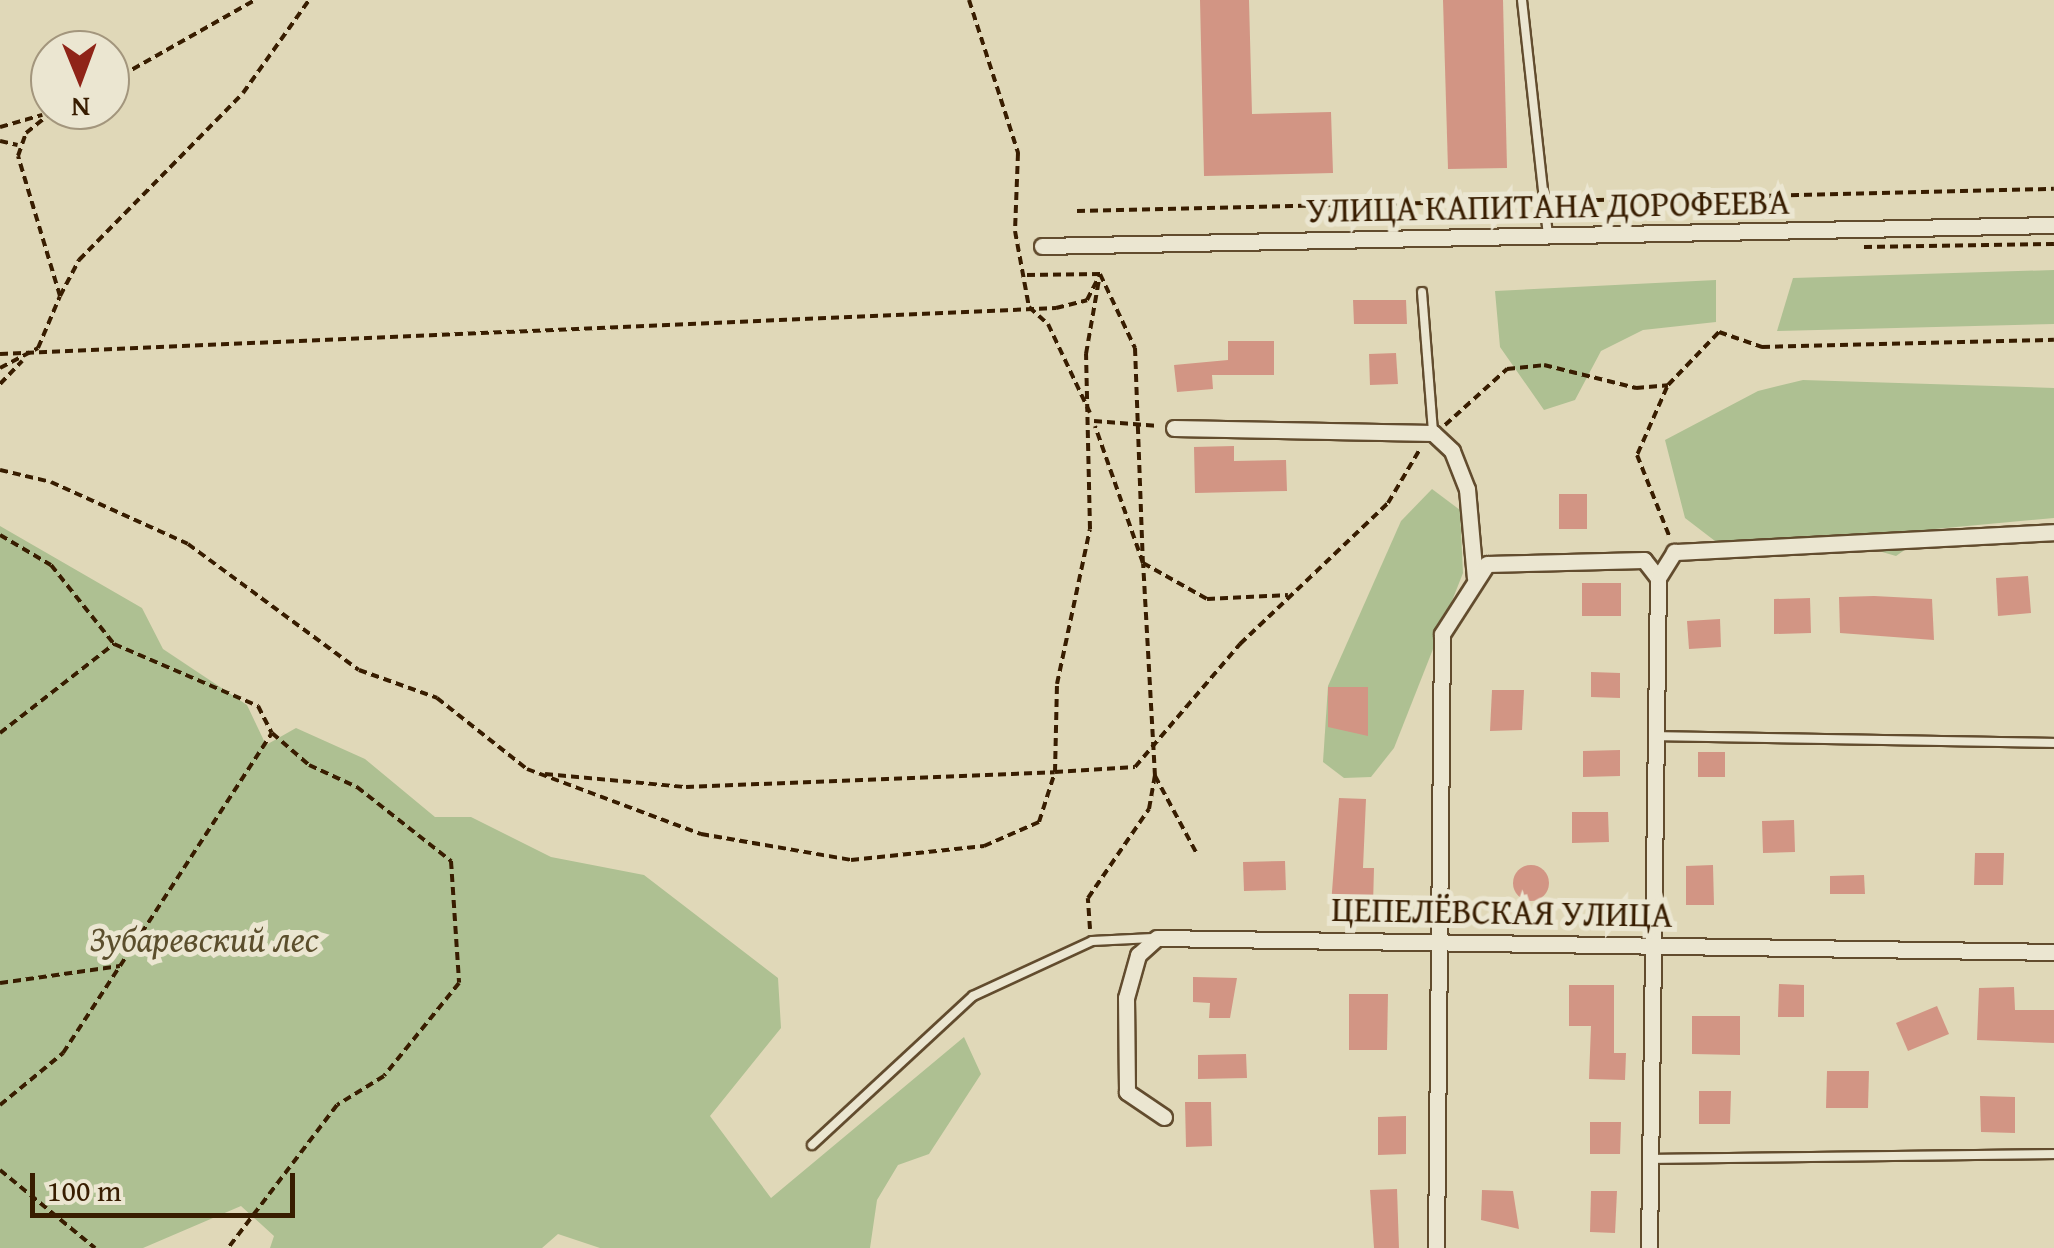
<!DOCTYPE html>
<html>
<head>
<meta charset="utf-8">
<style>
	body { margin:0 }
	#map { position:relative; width:2054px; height:1248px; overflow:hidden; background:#e0d8b8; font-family:"Gentium Book Plus",serif }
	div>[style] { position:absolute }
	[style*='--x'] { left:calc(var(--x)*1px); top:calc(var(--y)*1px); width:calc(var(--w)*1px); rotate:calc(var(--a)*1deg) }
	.green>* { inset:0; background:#aec092 }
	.building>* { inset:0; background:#d29584 }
	.round { border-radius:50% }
	.path>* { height:4px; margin-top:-2px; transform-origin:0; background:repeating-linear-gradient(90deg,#381d00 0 8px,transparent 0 13px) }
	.roads { filter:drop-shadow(2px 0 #624c2e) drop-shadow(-2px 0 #624c2e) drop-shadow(0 2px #624c2e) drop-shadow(0 -2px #624c2e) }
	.service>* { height:8px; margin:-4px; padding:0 4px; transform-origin:4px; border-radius:4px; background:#ebe6d1 }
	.minor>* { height:15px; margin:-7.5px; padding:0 7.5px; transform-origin:7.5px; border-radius:7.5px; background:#ebe6d1 }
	span { translate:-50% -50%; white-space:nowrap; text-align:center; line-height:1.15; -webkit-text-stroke:10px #ebe6d1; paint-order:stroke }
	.street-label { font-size:35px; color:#381d00 }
	.park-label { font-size:35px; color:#5b4e2c; font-style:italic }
	.north { position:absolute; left:30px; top:30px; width:100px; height:100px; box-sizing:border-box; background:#ebe6d1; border:2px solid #a3967d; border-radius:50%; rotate:179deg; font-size:28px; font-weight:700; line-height:40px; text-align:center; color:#381d00 }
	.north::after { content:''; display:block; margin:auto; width:35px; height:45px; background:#8f2418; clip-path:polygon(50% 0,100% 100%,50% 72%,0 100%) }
	.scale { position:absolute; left:30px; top:1173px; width:265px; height:45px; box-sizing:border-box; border:5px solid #381d00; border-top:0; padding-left:12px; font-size:30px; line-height:35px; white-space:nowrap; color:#381d00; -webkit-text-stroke:8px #ebe6d1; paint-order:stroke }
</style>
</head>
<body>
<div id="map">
	<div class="green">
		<i style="clip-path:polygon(2054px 270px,2054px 324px,1777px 331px,1793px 278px)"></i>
		<i style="clip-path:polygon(1716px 280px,1716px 322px,1643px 330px,1601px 351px,1575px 400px,1544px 410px,1500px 347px,1495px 291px)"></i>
		<i style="clip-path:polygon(1803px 380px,2054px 388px,2054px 518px,1935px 529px,1896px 556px,1858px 545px,1753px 558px,1715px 541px,1685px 518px,1665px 440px,1758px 391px)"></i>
		<i style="clip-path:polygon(1432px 489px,1460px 510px,1463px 573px,1394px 748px,1371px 777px,1344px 778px,1323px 762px,1328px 686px,1401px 521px)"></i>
		<i style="clip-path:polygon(0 526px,142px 608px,163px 649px,247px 705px,266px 745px,296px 728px,365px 759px,435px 817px,471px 817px,551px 857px,644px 875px,778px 978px,781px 1028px,710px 1116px,771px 1198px,964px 1037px,981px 1074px,929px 1154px,898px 1165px,877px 1200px,870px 1248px,600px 1248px,558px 1234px,542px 1248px,270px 1248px,274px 1236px,241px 1206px,143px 1248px,0 1248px)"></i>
	</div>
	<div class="building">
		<i style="clip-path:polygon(1200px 0,1249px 0,1252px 114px,1331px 112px,1333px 173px,1204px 176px)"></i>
		<i style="clip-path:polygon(1443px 0,1503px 0,1507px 168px,1448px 169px)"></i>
		<i style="clip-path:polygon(1353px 300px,1406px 300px,1407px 324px,1354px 324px)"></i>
		<i style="clip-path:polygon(1228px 341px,1274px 341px,1274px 375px,1212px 375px,1213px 389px,1177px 392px,1174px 365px,1228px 360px)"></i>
		<i style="clip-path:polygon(1396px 353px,1398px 384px,1370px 385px,1369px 354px)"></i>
		<i style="clip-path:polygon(1234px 446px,1234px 461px,1286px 460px,1287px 491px,1195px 493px,1194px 447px)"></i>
		<i style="clip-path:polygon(1559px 494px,1587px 494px,1587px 529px,1559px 529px)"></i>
		<i style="clip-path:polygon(2028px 576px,2031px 613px,1998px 616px,1996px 578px)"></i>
		<i style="clip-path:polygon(1582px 583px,1621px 583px,1621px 616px,1582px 616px)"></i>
		<i style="clip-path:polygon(1874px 596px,1932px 599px,1934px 640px,1840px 633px,1839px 597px)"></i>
		<i style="clip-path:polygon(1810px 598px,1811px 633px,1774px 634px,1774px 599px)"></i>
		<i style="clip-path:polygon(1720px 619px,1721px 647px,1689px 649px,1687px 621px)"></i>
		<i style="clip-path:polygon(1591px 672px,1620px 673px,1620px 698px,1591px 697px)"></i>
		<i style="clip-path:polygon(1328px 687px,1368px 687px,1368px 736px,1328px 727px)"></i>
		<i style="clip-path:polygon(1492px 690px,1524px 690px,1522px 730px,1490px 731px)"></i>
		<i style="clip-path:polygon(1620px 750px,1620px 776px,1583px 777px,1583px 751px)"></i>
		<i style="clip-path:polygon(1698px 752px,1725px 752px,1725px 777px,1698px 777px)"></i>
		<i style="clip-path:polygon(1339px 798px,1366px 799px,1363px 868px,1374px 868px,1373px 905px,1331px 905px)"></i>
		<i style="clip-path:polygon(1572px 812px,1608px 812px,1609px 842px,1572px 843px)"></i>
		<i style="clip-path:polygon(1794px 820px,1795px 852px,1763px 853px,1762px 821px)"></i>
		<i style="clip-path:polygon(1975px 853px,2004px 853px,2003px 885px,1974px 885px)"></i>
		<i style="clip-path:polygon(1285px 861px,1286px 890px,1244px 891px,1243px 862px)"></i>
		<i style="clip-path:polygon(1713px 865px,1714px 905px,1686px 905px,1686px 866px)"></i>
		<i class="round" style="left:1513px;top:865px;width:36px;height:36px"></i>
		<i style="clip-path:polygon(1864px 875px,1865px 894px,1830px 894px,1830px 876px)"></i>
		<i style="clip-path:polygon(1193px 977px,1237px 978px,1230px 1018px,1209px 1018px,1210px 1003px,1193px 1002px)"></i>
		<i style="clip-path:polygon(1779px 984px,1804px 985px,1804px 1017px,1778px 1017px)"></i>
		<i style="clip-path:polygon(1569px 985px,1614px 985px,1614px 1053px,1626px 1053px,1625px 1080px,1589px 1079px,1591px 1026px,1569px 1026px)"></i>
		<i style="clip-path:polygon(2014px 987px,2015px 1010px,2054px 1010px,2054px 1043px,1977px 1040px,1979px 988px)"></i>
		<i style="clip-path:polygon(1349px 994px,1388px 994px,1387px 1050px,1349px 1050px)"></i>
		<i style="clip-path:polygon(1937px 1006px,1949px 1034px,1908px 1051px,1896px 1023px)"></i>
		<i style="clip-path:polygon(1692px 1016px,1740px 1016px,1740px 1055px,1692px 1054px)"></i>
		<i style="clip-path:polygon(1246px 1054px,1247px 1078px,1198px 1079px,1198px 1055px)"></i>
		<i style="clip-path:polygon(1827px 1071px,1869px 1071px,1868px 1108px,1826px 1108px)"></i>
		<i style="clip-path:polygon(1699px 1091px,1731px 1091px,1730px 1124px,1699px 1124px)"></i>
		<i style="clip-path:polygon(1980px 1096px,2015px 1097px,2015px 1133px,1981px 1132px)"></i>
		<i style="clip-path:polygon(1185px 1102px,1211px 1102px,1212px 1146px,1186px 1147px)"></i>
		<i style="clip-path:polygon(1406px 1116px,1406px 1154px,1378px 1155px,1378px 1117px)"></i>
		<i style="clip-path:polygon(1590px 1122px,1621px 1122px,1620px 1154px,1590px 1154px)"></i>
		<i style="clip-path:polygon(1397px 1189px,1399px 1248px,1374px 1248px,1370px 1190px)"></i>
		<i style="clip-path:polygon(1482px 1190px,1513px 1191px,1519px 1229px,1481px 1220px)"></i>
		<i style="clip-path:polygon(1591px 1191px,1617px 1191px,1615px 1233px,1590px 1232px)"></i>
	</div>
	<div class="path">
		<i style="--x:969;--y:0;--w:161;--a:72.2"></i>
		<i style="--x:1018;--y:153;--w:78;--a:92.2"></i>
		<i style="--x:1015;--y:231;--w:77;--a:79.6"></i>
		<i style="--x:1029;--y:307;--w:25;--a:42"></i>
		<i style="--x:1048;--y:324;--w:98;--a:64.7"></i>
		<i style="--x:110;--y:82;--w:167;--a:-29.5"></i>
		<i style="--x:0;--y:127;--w:44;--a:-15.9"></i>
		<i style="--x:0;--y:141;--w:18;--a:13"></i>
		<i style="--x:1557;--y:201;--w:497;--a:-1.4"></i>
		<i style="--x:1077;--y:211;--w:455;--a:-1.3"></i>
		<i style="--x:1864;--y:247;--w:190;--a:-0.9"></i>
		<i style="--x:60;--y:296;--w:41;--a:-62.2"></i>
		<i style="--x:79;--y:260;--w:234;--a:-45.5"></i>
		<i style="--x:243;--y:93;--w:114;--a:-54.6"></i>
		<i style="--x:0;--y:354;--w:1057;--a:-2.49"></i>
		<i style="--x:1056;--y:308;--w:32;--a:-14"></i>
		<i style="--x:1087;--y:300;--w:29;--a:-63"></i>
		<i style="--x:1100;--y:274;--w:74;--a:179.2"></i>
		<i style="--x:0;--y:368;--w:43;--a:-27.8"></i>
		<i style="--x:38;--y:348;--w:56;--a:-67.1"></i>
		<i style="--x:60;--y:296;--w:146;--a:-106.7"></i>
		<i style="--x:18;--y:156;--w:24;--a:-71"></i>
		<i style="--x:26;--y:133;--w:36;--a:-39"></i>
		<i style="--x:0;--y:384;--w:32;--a:-46"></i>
		<i style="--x:1667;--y:387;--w:74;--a:113.8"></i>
		<i style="--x:1637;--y:455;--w:89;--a:68.3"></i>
		<i style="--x:1094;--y:421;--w:65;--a:4.4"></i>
		<i style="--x:1445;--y:425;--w:84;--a:-42.1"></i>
		<i style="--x:1507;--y:369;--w:37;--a:-6"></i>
		<i style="--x:1544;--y:365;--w:95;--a:14"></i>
		<i style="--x:1636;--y:388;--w:32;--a:-5"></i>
		<i style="--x:1668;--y:385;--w:74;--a:-46.1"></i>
		<i style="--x:1719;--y:332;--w:46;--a:19.2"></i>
		<i style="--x:1762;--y:347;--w:292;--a:-1.4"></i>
		<i style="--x:0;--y:470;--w:52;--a:13.2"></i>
		<i style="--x:51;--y:482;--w:150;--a:24.3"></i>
		<i style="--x:188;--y:544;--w:212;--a:36.4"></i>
		<i style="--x:359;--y:670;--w:83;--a:19.7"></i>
		<i style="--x:437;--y:698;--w:115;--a:38.3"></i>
		<i style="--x:527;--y:769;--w:186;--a:20.5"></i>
		<i style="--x:701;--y:834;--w:152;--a:9.8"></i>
		<i style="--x:851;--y:860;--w:134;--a:-6"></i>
		<i style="--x:984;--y:846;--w:60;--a:-23.6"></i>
		<i style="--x:1039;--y:822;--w:52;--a:-72.3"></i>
		<i style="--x:1055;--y:772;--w:80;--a:-3.6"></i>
		<i style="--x:1135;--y:767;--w:162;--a:-49.5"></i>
		<i style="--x:1240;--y:644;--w:204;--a:-43.6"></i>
		<i style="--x:1388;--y:503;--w:63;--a:-59.3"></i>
		<i style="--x:0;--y:535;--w:59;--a:30.5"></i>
		<i style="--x:51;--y:565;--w:101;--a:51.4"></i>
		<i style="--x:114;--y:644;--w:157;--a:23.3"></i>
		<i style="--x:258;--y:706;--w:30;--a:63"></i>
		<i style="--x:272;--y:733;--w:49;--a:40.9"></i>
		<i style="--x:309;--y:765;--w:53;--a:24.6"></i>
		<i style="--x:357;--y:787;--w:120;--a:38.2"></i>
		<i style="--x:451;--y:861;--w:122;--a:86.2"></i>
		<i style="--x:459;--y:983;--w:119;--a:128.9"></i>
		<i style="--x:384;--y:1076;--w:55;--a:148.3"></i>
		<i style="--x:337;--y:1105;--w:180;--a:127.3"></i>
		<i style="--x:0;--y:733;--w:145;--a:-38"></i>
		<i style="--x:545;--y:774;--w:142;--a:5.3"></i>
		<i style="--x:686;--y:787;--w:369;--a:-2.3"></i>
		<i style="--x:1055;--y:772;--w:88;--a:-88.7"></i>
		<i style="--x:1057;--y:684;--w:158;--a:-78"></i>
		<i style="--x:1090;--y:529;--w:175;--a:-91.3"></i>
		<i style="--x:1086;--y:354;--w:81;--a:-80.1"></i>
		<i style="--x:1100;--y:274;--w:82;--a:64.7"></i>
		<i style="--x:1135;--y:348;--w:215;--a:87.9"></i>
		<i style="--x:1143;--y:563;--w:73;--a:29.4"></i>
		<i style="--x:1207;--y:599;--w:81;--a:-2.8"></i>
		<i style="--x:1155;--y:776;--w:89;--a:61.7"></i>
		<i style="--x:1090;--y:929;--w:31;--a:-94"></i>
		<i style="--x:1088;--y:898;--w:108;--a:-55.6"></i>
		<i style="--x:1149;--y:809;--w:34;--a:-80"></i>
		<i style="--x:1155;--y:776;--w:213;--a:-93.2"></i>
		<i style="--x:1143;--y:563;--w:145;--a:-109.3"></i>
		<i style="--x:0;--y:983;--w:121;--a:-8.1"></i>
		<i style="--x:120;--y:966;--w:278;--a:-56.9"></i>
		<i style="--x:0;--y:1105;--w:82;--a:-39.5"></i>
		<i style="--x:63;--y:1053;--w:104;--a:-56.8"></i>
		<i style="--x:0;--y:1170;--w:123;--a:39.4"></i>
	</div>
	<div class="roads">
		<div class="service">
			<i style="--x:1522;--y:0;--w:237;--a:83.7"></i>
			<i style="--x:1422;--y:292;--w:141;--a:85.5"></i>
			<i style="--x:1654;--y:736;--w:400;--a:1"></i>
			<i style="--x:812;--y:1145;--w:219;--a:-42.8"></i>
			<i style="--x:973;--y:996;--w:131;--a:-24.8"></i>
			<i style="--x:1092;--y:941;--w:61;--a:-2.8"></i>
			<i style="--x:1650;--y:1159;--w:404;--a:-0.7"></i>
		</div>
		<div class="minor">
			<i style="--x:1042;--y:246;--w:1012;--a:-1.19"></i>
			<i style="--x:1174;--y:428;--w:259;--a:1.1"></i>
			<i style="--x:1433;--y:433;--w:26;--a:43"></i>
			<i style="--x:1452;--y:451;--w:41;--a:68.5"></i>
			<i style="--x:1467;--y:489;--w:89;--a:84.9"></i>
			<i style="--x:1164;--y:1117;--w:45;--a:-146"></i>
			<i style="--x:1127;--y:1092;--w:94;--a:-90.6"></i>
			<i style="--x:1126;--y:998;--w:45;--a:-74.4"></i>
			<i style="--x:1138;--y:955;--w:25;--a:-42"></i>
			<i style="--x:1157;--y:938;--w:897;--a:0.89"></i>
			<i style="--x:1436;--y:1248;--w:614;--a:-89.44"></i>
			<i style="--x:1442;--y:634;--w:83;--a:-57.3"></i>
			<i style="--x:1487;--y:564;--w:157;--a:-1.5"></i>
			<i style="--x:1644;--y:560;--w:23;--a:52"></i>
			<i style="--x:1649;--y:1248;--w:670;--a:-89.23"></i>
			<i style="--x:1658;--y:578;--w:31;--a:-58"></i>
			<i style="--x:1674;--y:552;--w:381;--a:-3"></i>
		</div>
	</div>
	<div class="street-label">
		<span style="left:1548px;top:206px;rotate:-1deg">УЛИЦА КАПИТАНА ДОРОФЕЕВА</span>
		<span style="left:1502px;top:912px;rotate:1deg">ЦЕПЕЛЁВСКАЯ УЛИЦА</span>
	</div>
	<div class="park-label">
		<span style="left:204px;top:939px">Зубаревский лес</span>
	</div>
	<div class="north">N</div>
	<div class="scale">100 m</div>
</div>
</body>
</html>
